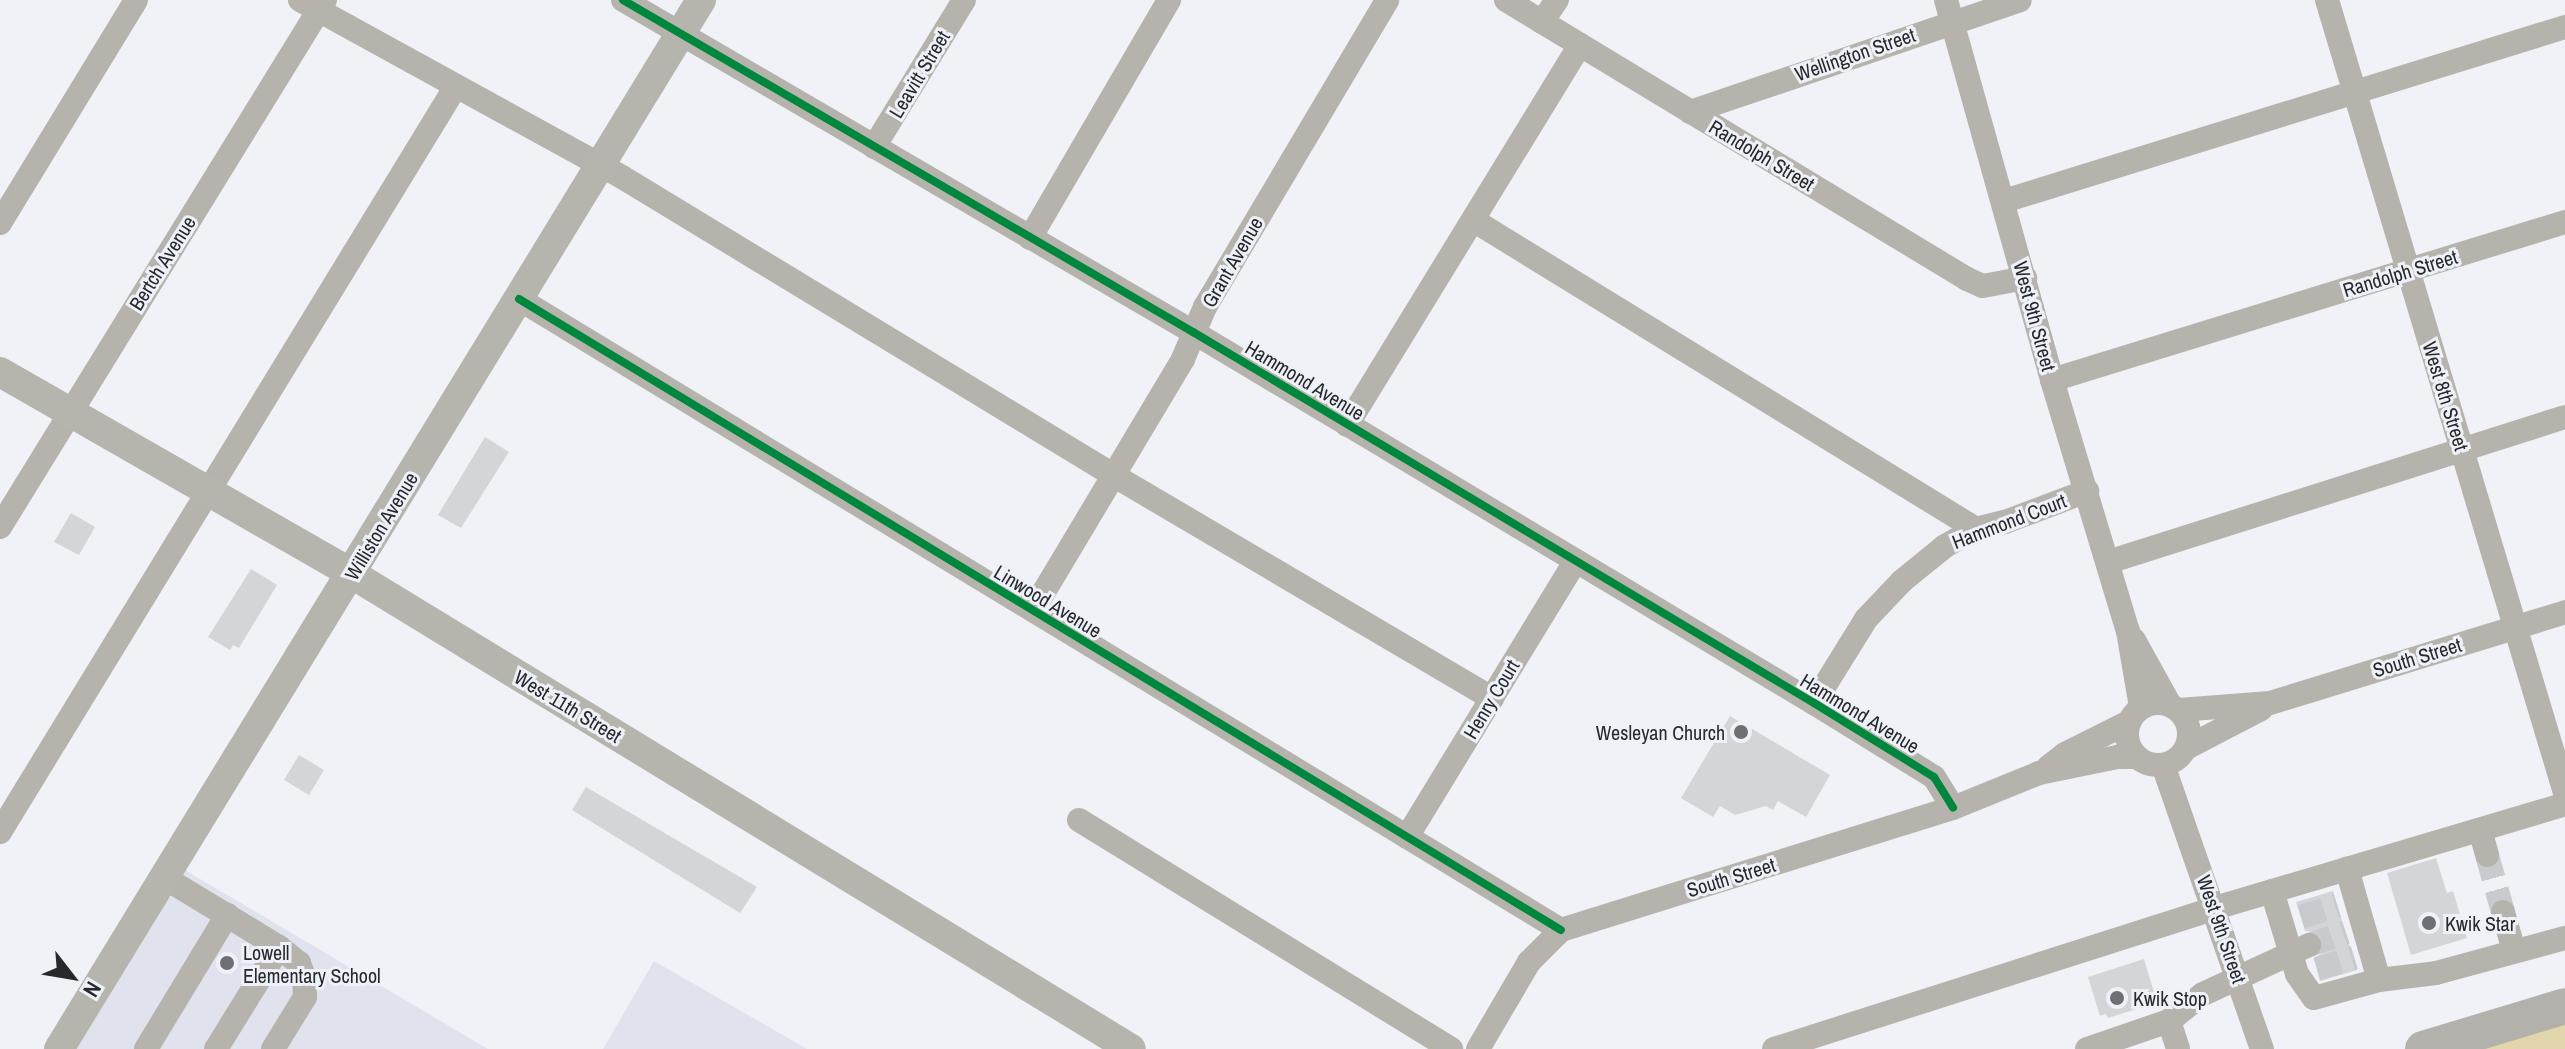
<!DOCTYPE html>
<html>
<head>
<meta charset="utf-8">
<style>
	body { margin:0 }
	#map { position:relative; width:2565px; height:1049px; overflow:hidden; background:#f1f2f7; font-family:"Archivo Narrow",sans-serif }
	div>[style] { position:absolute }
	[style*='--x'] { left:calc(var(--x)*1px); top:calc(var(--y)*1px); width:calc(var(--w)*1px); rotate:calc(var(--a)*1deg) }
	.built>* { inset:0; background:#e0e3ee }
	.green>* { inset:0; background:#e2d6ad }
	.building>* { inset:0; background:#d4d5d9 }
	.minor-tunnel>* { height:24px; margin-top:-12px; transform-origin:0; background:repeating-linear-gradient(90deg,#c9cace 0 24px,transparent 0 36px) }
	.minor>* { height:24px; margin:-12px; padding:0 12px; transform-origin:12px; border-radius:12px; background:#b5b3ac }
	.minor>.ring { margin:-12px; padding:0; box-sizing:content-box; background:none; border:24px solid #b5b3ac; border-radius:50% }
	.major>* { height:30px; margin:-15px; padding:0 15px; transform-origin:15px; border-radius:15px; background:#b6b5ad }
	.highway>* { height:36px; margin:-18px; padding:0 18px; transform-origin:18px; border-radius:18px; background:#b3b1ac }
	.cycleway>* { height:8px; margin:-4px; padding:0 4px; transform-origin:4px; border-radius:4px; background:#00873e }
	.dots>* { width:22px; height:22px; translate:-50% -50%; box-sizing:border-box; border:4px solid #eff1f9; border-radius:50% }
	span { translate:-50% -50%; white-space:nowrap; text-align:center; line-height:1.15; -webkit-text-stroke:6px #eff1f9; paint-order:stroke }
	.street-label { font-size:20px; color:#28292c }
	.poi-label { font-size:20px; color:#28292c }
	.right { translate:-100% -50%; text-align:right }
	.left { translate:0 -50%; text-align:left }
	.north { position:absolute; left:32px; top:937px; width:80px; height:80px; -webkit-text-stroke:6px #eff1f9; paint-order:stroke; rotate:121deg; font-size:22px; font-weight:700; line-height:32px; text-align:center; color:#28292c }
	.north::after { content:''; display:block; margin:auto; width:28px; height:36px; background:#28292c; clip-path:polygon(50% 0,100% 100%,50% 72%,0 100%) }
</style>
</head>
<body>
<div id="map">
	<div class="built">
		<i style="clip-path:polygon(173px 863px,488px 1049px,59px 1049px)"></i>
		<i style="clip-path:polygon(654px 961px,807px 1049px,603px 1049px)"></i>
	</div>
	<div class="green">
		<i style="clip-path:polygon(2565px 1006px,2565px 1049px,2422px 1049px)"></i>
	</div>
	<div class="building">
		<i style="clip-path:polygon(485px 437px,509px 452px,461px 528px,438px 515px)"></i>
		<i style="clip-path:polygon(71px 513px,95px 527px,79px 555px,54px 542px)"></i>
		<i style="clip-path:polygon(251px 569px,277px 585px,239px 648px,233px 645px,230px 650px,208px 637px)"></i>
		<i style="clip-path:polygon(1730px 716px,1830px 775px,1806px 817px,1778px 801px,1773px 810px,1766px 806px,1735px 815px,1720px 806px,1713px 817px,1681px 798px)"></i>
		<i style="clip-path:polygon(299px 755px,324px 770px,309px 795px,284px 780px)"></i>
		<i style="clip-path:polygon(586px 787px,757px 887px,740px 913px,572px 810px)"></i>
		<i style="clip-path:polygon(2436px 858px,2447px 893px,2453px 891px,2467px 938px,2411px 955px,2387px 873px)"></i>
		<i style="clip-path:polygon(2333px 891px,2357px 970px,2320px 981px,2314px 959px,2322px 953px,2323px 939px,2317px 932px,2305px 931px,2296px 902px)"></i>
		<i style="clip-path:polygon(2144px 959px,2156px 999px,2151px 1000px,2152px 1004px,2108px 1018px,2106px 1014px,2100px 1016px,2088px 977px)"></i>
	</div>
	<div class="minor-tunnel">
		<i style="--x:2487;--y:855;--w:59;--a:74.3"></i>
		<i style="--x:2301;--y:917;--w:38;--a:-18"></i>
		<i style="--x:2309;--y:945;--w:39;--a:-19"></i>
		<i style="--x:2317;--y:969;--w:39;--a:-17"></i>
	</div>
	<div class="minor">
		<i style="--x:300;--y:0;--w:367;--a:28.8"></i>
		<i style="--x:622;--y:177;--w:574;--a:31.25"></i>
		<i style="--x:1113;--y:475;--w:440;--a:30.5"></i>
		<i style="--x:623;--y:0;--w:660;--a:30.22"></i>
		<i style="--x:1193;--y:332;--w:723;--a:30.86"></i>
		<i style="--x:1814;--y:703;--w:141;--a:31.7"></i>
		<i style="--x:1934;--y:777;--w:36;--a:58"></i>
		<i style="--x:1506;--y:0;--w:539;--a:31.18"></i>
		<i style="--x:1967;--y:279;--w:17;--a:24"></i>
		<i style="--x:1983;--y:286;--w:43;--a:-10.8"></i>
		<i style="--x:1946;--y:0;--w:395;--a:74.4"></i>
		<i style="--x:2052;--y:380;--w:262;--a:73.2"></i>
		<i style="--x:2128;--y:631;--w:77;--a:80.3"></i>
		<i style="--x:2327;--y:0;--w:828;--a:73.29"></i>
		<i style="--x:1542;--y:22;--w:27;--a:-56"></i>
		<i style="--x:1690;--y:112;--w:348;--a:-18.7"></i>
		<i style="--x:874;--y:147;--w:172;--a:-58.5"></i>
		<i style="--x:2004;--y:201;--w:587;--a:-17.23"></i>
		<i style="--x:1473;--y:220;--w:590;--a:31.56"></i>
		<i style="--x:0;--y:223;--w:261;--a:-58.6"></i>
		<i style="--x:1030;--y:238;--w:276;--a:-59.7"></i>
		<i style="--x:519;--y:299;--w:1218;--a:31.2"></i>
		<i style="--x:2052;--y:380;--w:537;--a:-17.12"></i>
		<i style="--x:1347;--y:425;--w:446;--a:-58.5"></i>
		<i style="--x:0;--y:527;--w:619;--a:-58.34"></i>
		<i style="--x:2108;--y:562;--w:479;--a:-17.6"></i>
		<i style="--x:1033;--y:610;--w:292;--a:-59.1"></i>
		<i style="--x:1183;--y:359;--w:56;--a:-67.1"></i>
		<i style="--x:1205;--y:307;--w:357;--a:-59.3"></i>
		<i style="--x:2134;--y:640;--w:74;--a:61"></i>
		<i class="ring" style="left:2127px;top:703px;width:38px;height:38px"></i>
		<i style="--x:1814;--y:703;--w:99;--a:-58.2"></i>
		<i style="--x:1866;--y:619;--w:52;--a:-46.5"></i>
		<i style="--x:1902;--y:581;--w:55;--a:-39.1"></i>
		<i style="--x:1945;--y:546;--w:35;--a:-29"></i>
		<i style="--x:1976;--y:529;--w:30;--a:-14"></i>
		<i style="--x:2005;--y:522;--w:88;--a:-20.7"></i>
		<i style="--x:2179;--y:710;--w:91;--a:-4.4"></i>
		<i style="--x:2270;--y:703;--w:309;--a:-17.1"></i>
		<i style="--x:2186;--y:748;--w:85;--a:-27.5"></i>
		<i style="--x:2163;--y:765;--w:301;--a:70.8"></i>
		<i style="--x:2048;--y:767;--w:21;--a:-37"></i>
		<i style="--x:2065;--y:754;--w:72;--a:-26.6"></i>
		<i style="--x:1079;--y:820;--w:437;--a:31.6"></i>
		<i style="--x:2480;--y:830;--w:26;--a:74"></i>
		<i style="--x:0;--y:832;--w:874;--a:-58.56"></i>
		<i style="--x:1407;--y:837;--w:322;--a:-58.6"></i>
		<i style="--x:165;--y:878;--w:133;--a:31.2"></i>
		<i style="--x:279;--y:947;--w:26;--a:39"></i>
		<i style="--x:299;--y:963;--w:15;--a:70"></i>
		<i style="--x:304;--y:977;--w:20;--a:87"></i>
		<i style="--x:305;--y:997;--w:61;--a:121.6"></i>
		<i style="--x:2272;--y:891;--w:87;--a:73.2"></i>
		<i style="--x:2297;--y:974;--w:29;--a:55"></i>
		<i style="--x:2314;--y:998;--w:67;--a:-15.5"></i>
		<i style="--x:2379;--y:980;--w:116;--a:-106.1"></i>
		<i style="--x:2503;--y:912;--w:41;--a:74.2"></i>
		<i style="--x:2379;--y:980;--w:57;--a:-7"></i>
		<i style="--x:2436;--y:973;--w:134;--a:-15.2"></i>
		<i style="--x:2169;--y:1021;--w:29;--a:72"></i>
		<i style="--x:146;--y:1049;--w:157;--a:-58.8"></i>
		<i style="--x:216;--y:1049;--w:120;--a:-58.3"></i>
		<i style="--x:1478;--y:1049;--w:101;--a:-59.6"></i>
		<i style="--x:1529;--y:962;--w:45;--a:-45"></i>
		<i style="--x:1561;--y:930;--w:411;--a:-17.3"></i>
		<i style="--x:1953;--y:808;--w:93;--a:-22.1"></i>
		<i style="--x:2039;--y:773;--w:80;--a:-11.6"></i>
		<i style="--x:2117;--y:757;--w:20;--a:0"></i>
		<i style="--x:1774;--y:1049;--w:463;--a:-17.7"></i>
		<i style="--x:2215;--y:908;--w:365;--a:-16.5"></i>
		<i style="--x:2087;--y:1049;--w:87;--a:-18.9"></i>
		<i style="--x:2169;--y:1021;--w:43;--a:-38.5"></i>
		<i style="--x:2203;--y:994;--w:117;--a:-24.8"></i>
	</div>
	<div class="major">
		<i style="--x:0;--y:372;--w:406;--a:29.8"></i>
		<i style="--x:352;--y:574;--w:912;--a:31.37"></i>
		<i style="--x:59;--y:1049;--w:1230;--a:-58.53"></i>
	</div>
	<div class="highway">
		<i style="--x:2423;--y:1049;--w:148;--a:-16.8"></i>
	</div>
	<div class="cycleway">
		<i style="--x:623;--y:0;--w:660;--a:30.22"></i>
		<i style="--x:1193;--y:332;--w:723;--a:30.86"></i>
		<i style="--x:1814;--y:703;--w:141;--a:31.7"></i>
		<i style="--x:1934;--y:777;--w:36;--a:58"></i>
		<i style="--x:519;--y:299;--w:1218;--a:31.2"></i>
	</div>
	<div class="dots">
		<i style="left:1741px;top:732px;background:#6e6f73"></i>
		<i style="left:2429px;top:923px;background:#6e6f73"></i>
		<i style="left:227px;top:963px;background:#6e6f73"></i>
		<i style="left:2117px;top:998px;background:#6e6f73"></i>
	</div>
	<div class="street-label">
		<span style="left:1855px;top:54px;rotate:-19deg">Wellington Street</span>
		<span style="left:919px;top:74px;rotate:-59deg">Leavitt Street</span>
		<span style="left:1762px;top:155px;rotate:31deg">Randolph Street</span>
		<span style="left:1232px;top:262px;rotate:-60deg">Grant Avenue</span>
		<span style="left:162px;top:263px;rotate:-58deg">Bertch Avenue</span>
		<span style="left:2400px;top:273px;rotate:-17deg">Randolph Street</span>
		<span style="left:2035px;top:316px;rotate:75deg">West 9th Street</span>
		<span style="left:1305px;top:380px;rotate:31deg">Hammond Avenue</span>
		<span style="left:2446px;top:396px;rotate:73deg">West 8th Street</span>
		<span style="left:2009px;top:521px;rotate:-21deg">Hammond Court</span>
		<span style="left:381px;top:526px;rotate:-59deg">Williston Avenue</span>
		<span style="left:1048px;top:601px;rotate:31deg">Linwood Avenue</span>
		<span style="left:2417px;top:657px;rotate:-17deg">South Street</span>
		<span style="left:1491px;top:699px;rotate:-59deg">Henry Court</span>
		<span style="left:568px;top:706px;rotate:31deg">West 11th Street</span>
		<span style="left:1860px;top:713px;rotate:31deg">Hammond Avenue</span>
		<span style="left:1731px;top:877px;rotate:-17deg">South Street</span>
		<span style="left:2222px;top:929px;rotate:71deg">West 9th Street</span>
	</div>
	<div class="poi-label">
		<span class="right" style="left:1725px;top:732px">Wesleyan Church</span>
		<span class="left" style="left:2445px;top:923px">Kwik Star</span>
		<span class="left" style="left:243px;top:964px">Lowell<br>Elementary School</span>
		<span class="left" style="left:2133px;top:998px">Kwik Stop</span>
	</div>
	<div class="north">N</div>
</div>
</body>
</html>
